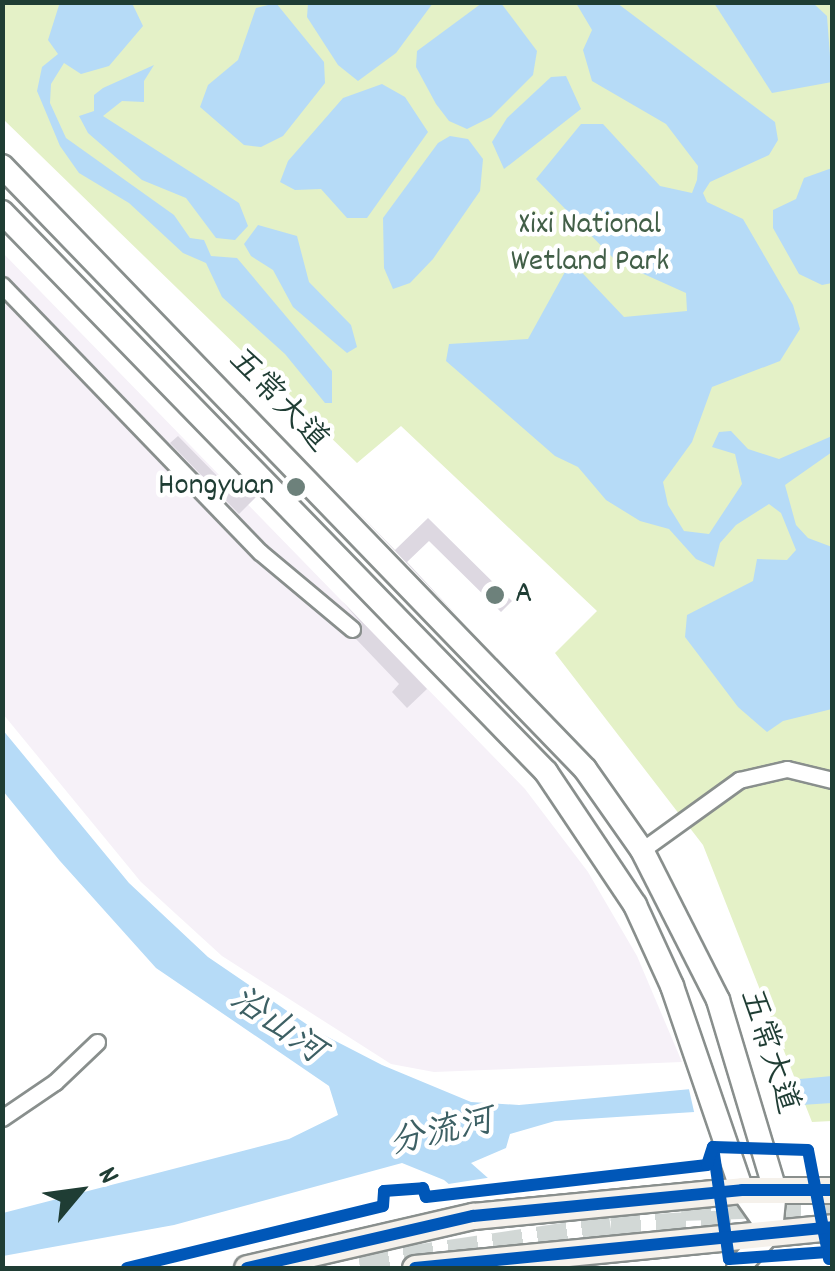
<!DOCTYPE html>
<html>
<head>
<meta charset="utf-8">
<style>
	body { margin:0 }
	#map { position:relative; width:835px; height:1271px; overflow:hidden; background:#fff; font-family:Dekko,"LXGW WenKai TC",sans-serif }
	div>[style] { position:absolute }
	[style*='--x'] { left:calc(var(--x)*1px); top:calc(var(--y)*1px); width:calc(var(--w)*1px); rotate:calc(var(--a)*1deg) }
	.built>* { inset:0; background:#f6f1f8 }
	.green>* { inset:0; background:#e4f1c7 }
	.water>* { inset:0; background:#b6dbf7 }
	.pier>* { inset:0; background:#fff }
	.building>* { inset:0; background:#ddd8e1 }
	.highway-tunnel>* { height:30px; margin-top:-15px; transform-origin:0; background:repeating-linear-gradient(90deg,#d2d8d6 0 30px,transparent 0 45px) }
	.roads { filter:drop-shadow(2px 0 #898f8d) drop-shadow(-2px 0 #898f8d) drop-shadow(0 2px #898f8d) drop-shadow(0 -2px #898f8d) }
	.street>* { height:15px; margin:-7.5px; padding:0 7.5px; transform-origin:7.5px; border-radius:7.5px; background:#fff }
	.secondary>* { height:22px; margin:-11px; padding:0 11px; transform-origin:11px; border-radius:11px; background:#fff }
	.primary>* { height:25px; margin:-12.5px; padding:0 12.5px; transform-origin:12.5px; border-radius:12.5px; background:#f5f1eb }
	.cycleway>* { height:12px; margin:-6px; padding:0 6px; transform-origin:6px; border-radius:6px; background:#0057b8 }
	.dots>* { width:28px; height:28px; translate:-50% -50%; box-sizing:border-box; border:5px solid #fff; border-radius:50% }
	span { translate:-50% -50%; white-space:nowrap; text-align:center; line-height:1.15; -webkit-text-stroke:9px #fff; paint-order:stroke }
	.park-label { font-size:32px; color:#425f48 }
	.street-label { font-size:32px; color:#1f3d34 }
	.poi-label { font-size:32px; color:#1f3d34 }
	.right { translate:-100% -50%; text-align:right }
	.left { translate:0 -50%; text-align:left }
	.water-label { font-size:35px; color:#3d6064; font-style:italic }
	.frame { position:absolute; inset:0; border:5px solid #1f3d34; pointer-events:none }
	.north { position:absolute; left:30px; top:1141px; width:100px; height:100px; -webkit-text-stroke:8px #fff; paint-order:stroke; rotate:61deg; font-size:28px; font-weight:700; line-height:40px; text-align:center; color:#1f3d34 }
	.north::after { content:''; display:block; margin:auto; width:35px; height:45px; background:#1f3d34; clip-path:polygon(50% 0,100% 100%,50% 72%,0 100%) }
</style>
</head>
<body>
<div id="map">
	<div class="built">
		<i style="clip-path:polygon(2px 252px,525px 789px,588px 872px,637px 956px,682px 1062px,434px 1072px,391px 1064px,222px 956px,141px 882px,3px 714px)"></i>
	</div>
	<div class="green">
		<i style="clip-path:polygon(2px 3px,832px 3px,832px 1121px,812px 1122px,703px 845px,555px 653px,597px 611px,401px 426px,357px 463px,3px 119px)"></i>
	</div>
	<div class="water">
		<i style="clip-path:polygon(60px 2px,132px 3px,143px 26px,109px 66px,81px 74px,64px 63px,51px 84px,50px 103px,66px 138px,174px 215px,190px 238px,204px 240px,211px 256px,237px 258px,332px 371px,332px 403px,325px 403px,285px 354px,222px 297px,206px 263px,183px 253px,129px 203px,79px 173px,60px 146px,37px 91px,42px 67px,58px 54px,48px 40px)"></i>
		<i style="clip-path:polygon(276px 3px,324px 62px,325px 83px,283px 136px,261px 147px,244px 145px,200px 107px,208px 85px,238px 60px,256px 8px)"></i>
		<i style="clip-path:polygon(433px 3px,396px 53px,358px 81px,338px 65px,307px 17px,308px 3px)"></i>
		<i style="clip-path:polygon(482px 3px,501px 3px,537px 51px,533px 75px,491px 117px,467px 129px,449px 121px,436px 104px,416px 67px,417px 51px)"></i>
		<i style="clip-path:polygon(576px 3px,617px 3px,775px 122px,778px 140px,769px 155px,710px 182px,703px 193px,707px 202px,743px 219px,793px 305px,800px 329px,780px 361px,712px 387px,692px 442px,663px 482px,668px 505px,684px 531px,709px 534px,742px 484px,735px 454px,712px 447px,719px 432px,731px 431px,748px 449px,779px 459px,832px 436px,832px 452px,785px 485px,796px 525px,808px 538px,832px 547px,832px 709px,783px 721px,767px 732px,738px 707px,685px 637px,687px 615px,753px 581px,757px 559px,787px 560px,796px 550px,781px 513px,769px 504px,736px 525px,720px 543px,714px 567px,696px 559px,669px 529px,640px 521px,606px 500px,578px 467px,555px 456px,446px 361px,449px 344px,528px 339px,571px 261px,624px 317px,687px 311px,686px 293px,617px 262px,536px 179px,581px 124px,603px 124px,660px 186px,692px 193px,697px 180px,698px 166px,666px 124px,592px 81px,583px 50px,592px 30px)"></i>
		<i style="clip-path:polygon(714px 3px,813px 3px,827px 16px,832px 82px,772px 93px)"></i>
		<i style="clip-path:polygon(154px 65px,144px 81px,144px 102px,122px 101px,103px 116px,239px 203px,248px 226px,235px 240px,216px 238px,186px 198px,142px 180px,88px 133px,79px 116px,94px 111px,94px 95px,103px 88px)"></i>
		<i style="clip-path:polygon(566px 76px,581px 109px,504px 169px,492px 142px,507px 118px,551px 77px)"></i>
		<i style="clip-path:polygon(382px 84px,405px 97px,428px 132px,367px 218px,347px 218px,321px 189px,295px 190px,280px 182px,288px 161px,343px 98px)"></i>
		<i style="clip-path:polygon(450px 136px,468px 139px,483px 159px,480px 191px,433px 259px,410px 283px,393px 289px,384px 268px,383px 218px,438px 143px)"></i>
		<i style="clip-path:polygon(832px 168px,832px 283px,822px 285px,799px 274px,773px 228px,773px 210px,796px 199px,804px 178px)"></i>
		<i style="clip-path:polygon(258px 225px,297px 236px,309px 282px,351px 325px,357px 347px,347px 353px,335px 343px,293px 307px,273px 270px,251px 256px,244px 244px)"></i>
		<i style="clip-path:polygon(2px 729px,129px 883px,208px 957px,318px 1032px,382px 1065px,471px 1102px,519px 1105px,832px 1076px,832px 1103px,555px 1121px,510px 1134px,506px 1148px,471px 1163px,590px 1268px,549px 1268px,444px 1180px,402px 1163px,174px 1225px,3px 1256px,3px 1213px,289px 1139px,338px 1115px,329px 1086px,156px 968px,60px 861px,3px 791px)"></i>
	</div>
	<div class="pier">
		<i style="clip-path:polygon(779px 1077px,788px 1114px,695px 1116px,688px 1085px)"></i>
		<i style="clip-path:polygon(493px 1177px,593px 1265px,595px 1268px,541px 1268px,442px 1185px)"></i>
	</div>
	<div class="building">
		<i style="clip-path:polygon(178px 436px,233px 492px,243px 482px,257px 496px,239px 514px,170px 443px)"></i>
		<i style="clip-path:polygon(350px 504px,395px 550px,428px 518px,512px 601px,501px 612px,429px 541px,407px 562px,463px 622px)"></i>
		<i style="clip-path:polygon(342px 601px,427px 689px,407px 708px,392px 692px,399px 684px,356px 639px,362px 624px)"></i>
	</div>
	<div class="highway-tunnel">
		<i style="--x:681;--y:1206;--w:151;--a:-1.9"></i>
		<i style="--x:360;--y:1268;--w:254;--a:-8.4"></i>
		<i style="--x:611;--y:1231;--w:143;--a:-2.8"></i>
	</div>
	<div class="roads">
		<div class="street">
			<i style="--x:2;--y:285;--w:371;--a:46"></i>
			<i style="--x:260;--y:552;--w:120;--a:39.9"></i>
			<i style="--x:642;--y:850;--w:120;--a:-35.8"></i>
			<i style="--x:739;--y:780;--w:49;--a:-12.9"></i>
			<i style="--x:787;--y:769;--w:46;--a:13.7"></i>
			<i style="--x:2;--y:1118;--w:64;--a:-34.2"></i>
			<i style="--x:55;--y:1082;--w:58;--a:-43.6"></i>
		</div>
		<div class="secondary">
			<i style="--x:2;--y:166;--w:839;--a:45.97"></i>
			<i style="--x:585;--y:769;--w:99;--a:54.9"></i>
			<i style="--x:642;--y:850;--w:168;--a:63.1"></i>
			<i style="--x:718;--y:1000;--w:198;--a:73.3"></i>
			<i style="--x:775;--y:1190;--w:41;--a:95.6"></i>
			<i style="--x:2;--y:212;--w:781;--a:45.83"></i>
			<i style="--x:546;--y:772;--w:160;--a:56.2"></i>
			<i style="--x:635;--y:905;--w:89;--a:65.4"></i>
			<i style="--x:672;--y:986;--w:216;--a:71.1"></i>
			<i style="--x:742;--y:1190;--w:50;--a:54.7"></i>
			<i style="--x:738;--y:1268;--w:50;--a:-48.3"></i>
		</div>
		<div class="primary">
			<i style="--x:247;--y:1268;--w:232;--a:-13"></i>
			<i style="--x:473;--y:1216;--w:270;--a:-5.5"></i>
			<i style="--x:742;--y:1190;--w:90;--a:0"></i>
			<i style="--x:415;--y:1268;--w:419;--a:-5.6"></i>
		</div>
	</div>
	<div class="cycleway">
		<i style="--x:829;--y:1259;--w:7;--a:-98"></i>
		<i style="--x:828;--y:1252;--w:25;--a:-102"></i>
		<i style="--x:823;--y:1228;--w:79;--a:-100.9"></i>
		<i style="--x:808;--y:1150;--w:95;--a:-178.2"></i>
		<i style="--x:713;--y:1147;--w:113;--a:81.9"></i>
		<i style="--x:729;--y:1259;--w:99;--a:-4"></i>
		<i style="--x:828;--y:1252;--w:4;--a:0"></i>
		<i style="--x:127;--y:1268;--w:263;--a:-13.6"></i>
		<i style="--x:383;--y:1206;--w:15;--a:-86"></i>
		<i style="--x:384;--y:1191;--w:39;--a:-4"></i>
		<i style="--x:423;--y:1188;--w:9;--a:72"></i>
		<i style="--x:426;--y:1197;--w:283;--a:-6.5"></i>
		<i style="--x:707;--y:1165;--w:19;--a:-72"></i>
		<i style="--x:247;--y:1268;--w:232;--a:-13"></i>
		<i style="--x:473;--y:1216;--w:270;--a:-5.5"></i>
		<i style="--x:742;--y:1190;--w:90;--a:0"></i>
		<i style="--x:415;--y:1268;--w:419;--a:-5.6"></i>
	</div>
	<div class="dots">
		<i style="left:296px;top:487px;background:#6d817b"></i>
		<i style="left:495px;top:595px;background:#6d817b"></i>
	</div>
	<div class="park-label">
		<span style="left:590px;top:245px">Xixi National<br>Wetland Park</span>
	</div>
	<div class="street-label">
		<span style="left:277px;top:402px;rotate:46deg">五常大道</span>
		<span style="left:767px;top:1052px;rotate:72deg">五常大道</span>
	</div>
	<div class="poi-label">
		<span class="right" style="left:274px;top:487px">Hongyuan</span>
		<span class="left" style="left:515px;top:595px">A</span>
	</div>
	<div class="water-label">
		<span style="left:276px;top:1027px;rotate:35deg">沿山河</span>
		<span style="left:442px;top:1134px;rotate:-13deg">分流河</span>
	</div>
	<div class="frame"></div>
	<div class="north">N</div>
</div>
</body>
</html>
